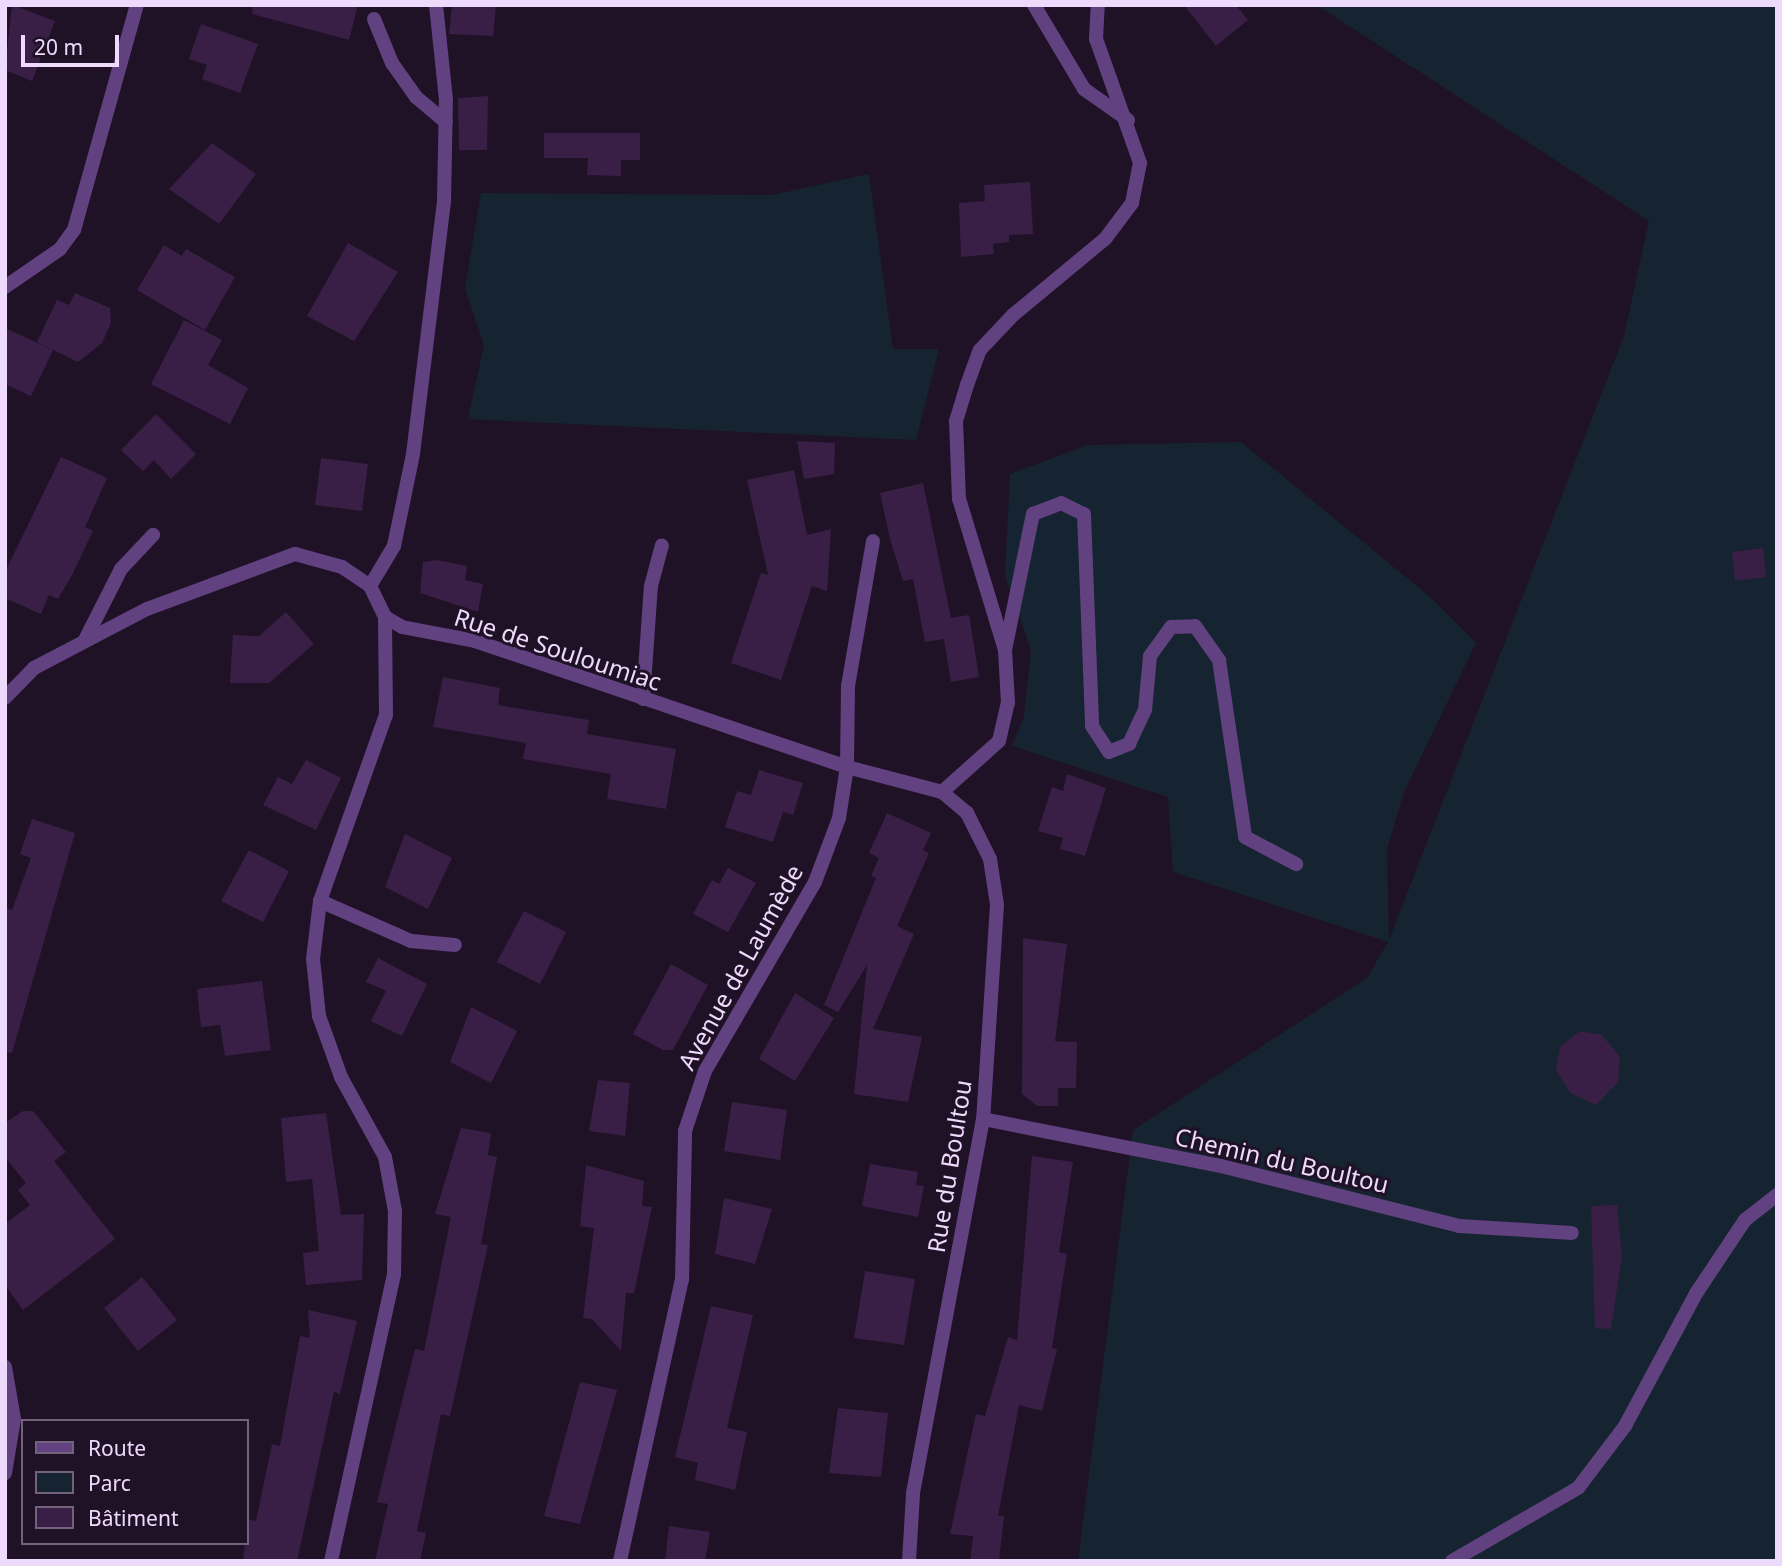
<!DOCTYPE html>
<html>
<head>
<meta charset="utf-8">
<style>
	body { margin:0 }
	#map { position:relative; width:1782px; height:1566px; overflow:hidden; background:#1f1226; font-family:"Noto Sans",sans-serif }
	div>[style] { position:absolute }
	[style*='--x'] { left:calc(var(--x)*1px); top:calc(var(--y)*1px); width:calc(var(--w)*1px); rotate:calc(var(--a)*1deg) }
	.green>* { inset:0; background:#152430 }
	.building>* { inset:0; background:#391f45 }
	.service>* { height:14px; margin:-7px; padding:0 7px; transform-origin:7px; border-radius:7px; background:#624181 }
	.minor>* { height:14px; margin:-7px; padding:0 7px; transform-origin:7px; border-radius:7px; background:#624181 }
	span { translate:-50% -50%; white-space:nowrap; text-align:center; line-height:1.15; -webkit-text-stroke:6px #1f1226; paint-order:stroke }
	.street-label { font-size:24px; color:#eedafc }
	.frame { position:absolute; inset:0; border:7px solid #eedafc; pointer-events:none }
	.legend { position:absolute; left:21px; top:1419px; width:228px; height:126px; box-sizing:border-box; background:#1f1226; border:2px solid #72627c; margin:0; padding:9px 12px; list-style:none; font-size:21px; color:#eedafc }
	.legend li { display:flex; align-items:center; gap:14px; height:35px }
	.legend b { width:35px; border:2px solid #72627c }
	.scale { position:absolute; left:21px; top:35px; width:98px; height:32px; box-sizing:border-box; border:4px solid #eedafc; border-top:0; padding-left:9px; font-size:21px; line-height:24px; white-space:nowrap; color:#eedafc; -webkit-text-stroke:5px #1f1226; paint-order:stroke }
</style>
</head>
<body>
<div id="map">
	<div class="green">
		<i style="clip-path:polygon(1317px 5px,1777px 5px,1777px 1561px,1078px 1561px,1133px 1130px,1367px 978px,1388px 942px,1173px 872px,1168px 797px,1012px 746px,1024px 717px,1031px 650px,1005px 575px,1010px 474px,1088px 445px,1241px 442px,1429px 596px,1476px 643px,1404px 792px,1387px 849px,1389px 940px,1624px 336px,1649px 221px)"></i>
		<i style="clip-path:polygon(869px 174px,893px 349px,939px 349px,916px 440px,468px 419px,484px 345px,465px 288px,481px 193px,772px 195px)"></i>
	</div>
	<div class="building">
		<i style="clip-path:polygon(12px 5px,55px 21px,32px 81px,5px 70px)"></i>
		<i style="clip-path:polygon(253px 5px,358px 5px,349px 40px,252px 14px)"></i>
		<i style="clip-path:polygon(452px 5px,496px 5px,493px 36px,449px 34px)"></i>
		<i style="clip-path:polygon(1184px 5px,1236px 5px,1248px 20px,1216px 46px)"></i>
		<i style="clip-path:polygon(201px 24px,258px 44px,240px 93px,202px 79px,207px 65px,189px 59px)"></i>
		<i style="clip-path:polygon(488px 96px,487px 150px,459px 150px,458px 98px)"></i>
		<i style="clip-path:polygon(544px 133px,640px 133px,640px 160px,621px 160px,621px 176px,587px 175px,588px 158px,544px 158px)"></i>
		<i style="clip-path:polygon(212px 143px,256px 174px,219px 224px,169px 189px)"></i>
		<i style="clip-path:polygon(1030px 182px,1033px 234px,1009px 235px,1009px 242px,993px 244px,994px 254px,961px 257px,959px 203px,985px 201px,984px 185px)"></i>
		<i style="clip-path:polygon(348px 243px,398px 272px,354px 341px,307px 316px)"></i>
		<i style="clip-path:polygon(164px 245px,182px 256px,186px 249px,235px 277px,205px 330px,137px 290px)"></i>
		<i style="clip-path:polygon(75px 293px,110px 308px,111px 323px,102px 343px,78px 362px,37px 342px,57px 300px,69px 305px)"></i>
		<i style="clip-path:polygon(184px 320px,222px 340px,208px 365px,248px 388px,230px 424px,151px 384px)"></i>
		<i style="clip-path:polygon(5px 328px,53px 350px,31px 396px,5px 384px)"></i>
		<i style="clip-path:polygon(156px 414px,196px 454px,171px 479px,154px 460px,143px 471px,121px 450px)"></i>
		<i style="clip-path:polygon(797px 441px,835px 443px,834px 474px,804px 479px)"></i>
		<i style="clip-path:polygon(61px 457px,107px 478px,85px 527px,93px 531px,72px 575px,58px 599px,49px 595px,41px 614px,5px 598px,5px 572px)"></i>
		<i style="clip-path:polygon(321px 458px,368px 464px,362px 511px,315px 505px)"></i>
		<i style="clip-path:polygon(794px 470px,807px 535px,831px 529px,827px 591px,812px 586px,781px 680px,731px 663px,761px 573px,768px 575px,747px 480px)"></i>
		<i style="clip-path:polygon(923px 483px,951px 618px,969px 615px,979px 677px,951px 682px,944px 639px,925px 642px,913px 579px,903px 581px,890px 539px,880px 493px)"></i>
		<i style="clip-path:polygon(1763px 548px,1766px 577px,1735px 581px,1732px 552px)"></i>
		<i style="clip-path:polygon(437px 560px,467px 566px,465px 580px,483px 584px,478px 612px,420px 593px,423px 562px)"></i>
		<i style="clip-path:polygon(286px 612px,314px 644px,269px 683px,230px 683px,233px 635px,259px 636px)"></i>
		<i style="clip-path:polygon(443px 677px,500px 688px,498px 705px,589px 720px,587px 734px,676px 749px,666px 809px,607px 799px,611px 774px,523px 759px,526px 743px,433px 727px)"></i>
		<i style="clip-path:polygon(306px 760px,341px 778px,316px 830px,263px 805px,278px 777px,292px 784px)"></i>
		<i style="clip-path:polygon(759px 770px,803px 783px,793px 815px,783px 812px,773px 842px,725px 827px,737px 791px,751px 795px)"></i>
		<i style="clip-path:polygon(1067px 774px,1106px 788px,1085px 856px,1060px 849px,1063px 838px,1038px 831px,1052px 787px,1063px 791px)"></i>
		<i style="clip-path:polygon(887px 813px,931px 833px,923px 850px,929px 853px,897px 926px,914px 934px,873px 1029px,922px 1037px,908px 1102px,854px 1094px,867px 965px,838px 1012px,824px 1005px,876px 878px,871px 876px,879px 858px,869px 853px)"></i>
		<i style="clip-path:polygon(32px 819px,75px 833px,12px 1053px,5px 1052px,5px 908px,12px 910px,31px 858px,20px 854px)"></i>
		<i style="clip-path:polygon(405px 834px,452px 858px,428px 909px,385px 887px)"></i>
		<i style="clip-path:polygon(249px 850px,289px 871px,263px 922px,221px 901px)"></i>
		<i style="clip-path:polygon(728px 868px,756px 883px,728px 932px,693px 914px,712px 880px,719px 884px)"></i>
		<i style="clip-path:polygon(524px 911px,566px 932px,540px 984px,497px 962px)"></i>
		<i style="clip-path:polygon(1023px 938px,1067px 944px,1055px 1041px,1077px 1042px,1076px 1088px,1058px 1088px,1058px 1106px,1037px 1106px,1022px 1094px)"></i>
		<i style="clip-path:polygon(378px 958px,427px 984px,402px 1036px,371px 1021px,386px 991px,366px 982px)"></i>
		<i style="clip-path:polygon(671px 964px,708px 985px,673px 1050px,663px 1050px,633px 1034px)"></i>
		<i style="clip-path:polygon(262px 981px,271px 1050px,225px 1056px,220px 1025px,201px 1027px,197px 989px)"></i>
		<i style="clip-path:polygon(795px 993px,834px 1018px,795px 1081px,759px 1059px)"></i>
		<i style="clip-path:polygon(471px 1007px,517px 1031px,491px 1083px,450px 1062px)"></i>
		<i style="clip-path:polygon(1580px 1031px,1602px 1035px,1620px 1057px,1618px 1082px,1596px 1105px,1570px 1093px,1556px 1070px,1560px 1047px)"></i>
		<i style="clip-path:polygon(598px 1080px,630px 1083px,625px 1136px,589px 1131px)"></i>
		<i style="clip-path:polygon(732px 1102px,787px 1110px,780px 1160px,724px 1151px)"></i>
		<i style="clip-path:polygon(23px 1111px,33px 1111px,66px 1152px,54px 1161px,115px 1239px,23px 1310px,5px 1285px,5px 1224px,30px 1205px,18px 1190px,26px 1183px,5px 1157px,5px 1123px)"></i>
		<i style="clip-path:polygon(326px 1113px,341px 1215px,364px 1214px,362px 1280px,306px 1285px,303px 1253px,319px 1251px,312px 1179px,286px 1182px,281px 1118px)"></i>
		<i style="clip-path:polygon(461px 1128px,491px 1133px,488px 1155px,497px 1157px,481px 1244px,488px 1245px,450px 1416px,441px 1414px,417px 1531px,426px 1533px,420px 1561px,375px 1561px,388px 1504px,377px 1502px,415px 1349px,424px 1351px,451px 1217px,435px 1214px)"></i>
		<i style="clip-path:polygon(1032px 1156px,1073px 1162px,1059px 1252px,1067px 1254px,1052px 1348px,1057px 1349px,1042px 1411px,1019px 1405px,998px 1516px,1004px 1516px,999px 1561px,970px 1561px,973px 1536px,950px 1534px,976px 1414px,985px 1416px,1008px 1337px,1017px 1340px)"></i>
		<i style="clip-path:polygon(870px 1164px,918px 1172px,916px 1185px,924px 1186px,918px 1217px,862px 1206px)"></i>
		<i style="clip-path:polygon(586px 1165px,644px 1181px,642px 1206px,652px 1207px,634px 1293px,626px 1293px,621px 1351px,592px 1319px,583px 1318px,594px 1228px,580px 1226px)"></i>
		<i style="clip-path:polygon(724px 1198px,772px 1209px,755px 1264px,715px 1254px)"></i>
		<i style="clip-path:polygon(1617px 1205px,1622px 1256px,1611px 1329px,1595px 1328px,1591px 1206px)"></i>
		<i style="clip-path:polygon(865px 1271px,915px 1279px,904px 1345px,854px 1338px)"></i>
		<i style="clip-path:polygon(142px 1277px,177px 1320px,138px 1351px,104px 1308px)"></i>
		<i style="clip-path:polygon(711px 1306px,753px 1315px,727px 1428px,747px 1432px,735px 1490px,695px 1480px,698px 1463px,675px 1457px)"></i>
		<i style="clip-path:polygon(308px 1310px,357px 1321px,340px 1394px,334px 1392px,297px 1561px,243px 1561px,248px 1519px,256px 1521px,272px 1444px,280px 1446px,300px 1336px,310px 1338px)"></i>
		<i style="clip-path:polygon(580px 1382px,617px 1390px,580px 1524px,544px 1516px)"></i>
		<i style="clip-path:polygon(838px 1408px,888px 1413px,881px 1477px,829px 1473px)"></i>
		<i style="clip-path:polygon(669px 1526px,710px 1532px,705px 1561px,665px 1561px)"></i>
	</div>
	<div class="service">
		<i style="--x:1034;--y:5;--w:98;--a:59.2"></i>
		<i style="--x:1084;--y:89;--w:54;--a:35.2"></i>
		<i style="--x:374;--y:19;--w:48;--a:67.8"></i>
		<i style="--x:392;--y:63;--w:42;--a:54.8"></i>
		<i style="--x:416;--y:97;--w:39;--a:40"></i>
		<i style="--x:85;--y:640;--w:80;--a:-63.1"></i>
		<i style="--x:121;--y:569;--w:47;--a:-46.7"></i>
		<i style="--x:1005;--y:650;--w:139;--a:-78.4"></i>
		<i style="--x:1033;--y:514;--w:30;--a:-21"></i>
		<i style="--x:1061;--y:503;--w:25;--a:26"></i>
		<i style="--x:1084;--y:514;--w:212;--a:87.8"></i>
		<i style="--x:1092;--y:726;--w:31;--a:57"></i>
		<i style="--x:1109;--y:752;--w:22;--a:-22"></i>
		<i style="--x:1129;--y:744;--w:38;--a:-65"></i>
		<i style="--x:1145;--y:710;--w:54;--a:-84.7"></i>
		<i style="--x:1150;--y:656;--w:36;--a:-54"></i>
		<i style="--x:1171;--y:627;--w:24;--a:-2"></i>
		<i style="--x:1195;--y:626;--w:42;--a:54.8"></i>
		<i style="--x:1219;--y:660;--w:179;--a:81.6"></i>
		<i style="--x:1245;--y:837;--w:58;--a:27.9"></i>
		<i style="--x:643;--y:699;--w:113;--a:-86"></i>
		<i style="--x:651;--y:586;--w:42;--a:-75"></i>
		<i style="--x:847;--y:767;--w:81;--a:-89.3"></i>
		<i style="--x:848;--y:686;--w:147;--a:-80.2"></i>
	</div>
	<div class="minor">
		<i style="--x:5;--y:287;--w:67;--a:-34.6"></i>
		<i style="--x:60;--y:249;--w:24;--a:-54"></i>
		<i style="--x:74;--y:230;--w:234;--a:-74.4"></i>
		<i style="--x:370;--y:586;--w:47;--a:-59"></i>
		<i style="--x:394;--y:546;--w:94;--a:-78.3"></i>
		<i style="--x:413;--y:454;--w:255;--a:-83"></i>
		<i style="--x:444;--y:201;--w:101;--a:-88.9"></i>
		<i style="--x:446;--y:100;--w:96;--a:-96"></i>
		<i style="--x:5;--y:698;--w:42;--a:-46"></i>
		<i style="--x:34;--y:668;--w:127;--a:-27.6"></i>
		<i style="--x:147;--y:609;--w:158;--a:-20.4"></i>
		<i style="--x:295;--y:554;--w:49;--a:15.5"></i>
		<i style="--x:342;--y:567;--w:34;--a:34"></i>
		<i style="--x:370;--y:586;--w:34;--a:64"></i>
		<i style="--x:385;--y:617;--w:20;--a:30"></i>
		<i style="--x:402;--y:627;--w:74;--a:10.9"></i>
		<i style="--x:475;--y:641;--w:393;--a:18.7"></i>
		<i style="--x:847;--y:767;--w:98;--a:14.7"></i>
		<i style="--x:942;--y:792;--w:33;--a:40"></i>
		<i style="--x:967;--y:813;--w:51;--a:63.4"></i>
		<i style="--x:990;--y:859;--w:47;--a:81.3"></i>
		<i style="--x:997;--y:905;--w:214;--a:93.7"></i>
		<i style="--x:983;--y:1119;--w:381;--a:100.6"></i>
		<i style="--x:913;--y:1494;--w:67;--a:93.4"></i>
		<i style="--x:942;--y:792;--w:76;--a:-41.8"></i>
		<i style="--x:999;--y:741;--w:39;--a:-77"></i>
		<i style="--x:1008;--y:703;--w:53;--a:-93.2"></i>
		<i style="--x:1005;--y:650;--w:158;--a:-106.9"></i>
		<i style="--x:959;--y:499;--w:78;--a:-92.2"></i>
		<i style="--x:956;--y:421;--w:38;--a:-73"></i>
		<i style="--x:967;--y:385;--w:37;--a:-70"></i>
		<i style="--x:980;--y:350;--w:48;--a:-46.7"></i>
		<i style="--x:1013;--y:315;--w:119;--a:-39.6"></i>
		<i style="--x:1105;--y:239;--w:45;--a:-53.1"></i>
		<i style="--x:1132;--y:203;--w:41;--a:-78.7"></i>
		<i style="--x:1140;--y:163;--w:132;--a:-109.5"></i>
		<i style="--x:1096;--y:39;--w:34;--a:-87"></i>
		<i style="--x:320;--y:901;--w:99;--a:23.7"></i>
		<i style="--x:411;--y:941;--w:44;--a:5.2"></i>
		<i style="--x:983;--y:1119;--w:243;--a:11.2"></i>
		<i style="--x:1221;--y:1166;--w:245;--a:14.1"></i>
		<i style="--x:1459;--y:1226;--w:113;--a:3.5"></i>
		<i style="--x:5;--y:1367;--w:53;--a:80.2"></i>
		<i style="--x:14;--y:1419;--w:55;--a:99.5"></i>
		<i style="--x:331;--y:1561;--w:294;--a:-77.6"></i>
		<i style="--x:394;--y:1274;--w:63;--a:-89.1"></i>
		<i style="--x:395;--y:1211;--w:55;--a:-100.5"></i>
		<i style="--x:385;--y:1157;--w:91;--a:-118.8"></i>
		<i style="--x:341;--y:1077;--w:65;--a:-109.8"></i>
		<i style="--x:319;--y:1016;--w:57;--a:-96"></i>
		<i style="--x:313;--y:959;--w:58;--a:-83.1"></i>
		<i style="--x:320;--y:901;--w:197;--a:-70.5"></i>
		<i style="--x:386;--y:715;--w:98;--a:-90.6"></i>
		<i style="--x:620;--y:1561;--w:288;--a:-77.6"></i>
		<i style="--x:682;--y:1280;--w:149;--a:-88.8"></i>
		<i style="--x:685;--y:1131;--w:63;--a:-71.6"></i>
		<i style="--x:705;--y:1071;--w:219;--a:-59.8"></i>
		<i style="--x:815;--y:882;--w:68;--a:-69.4"></i>
		<i style="--x:839;--y:818;--w:52;--a:-81.1"></i>
		<i style="--x:1452;--y:1561;--w:146;--a:-30.1"></i>
		<i style="--x:1578;--y:1488;--w:78;--a:-52.8"></i>
		<i style="--x:1625;--y:1426;--w:152;--a:-61.8"></i>
		<i style="--x:1697;--y:1292;--w:87;--a:-56.3"></i>
		<i style="--x:1745;--y:1220;--w:41;--a:-38"></i>
	</div>
	<div class="street-label">
		<span style="left:558px;top:649px;rotate:18deg">Rue de Souloumiac</span>
		<span style="left:740px;top:967px;rotate:-61deg">Avenue de Laumède</span>
		<span style="left:1282px;top:1160px;rotate:13deg">Chemin du Boultou</span>
		<span style="left:949px;top:1166px;rotate:-81deg">Rue du Boultou</span>
	</div>
	<div class="frame"></div>
	<ul class="legend">
	<li><b style="height:9px;background:#624181"></b>Route</li>
	<li><b style="height:19px;background:#152430"></b>Parc</li>
	<li><b style="height:19px;background:#391f45"></b>Bâtiment</li>
	</ul>
	<div class="scale">20 m</div>
</div>
</body>
</html>
